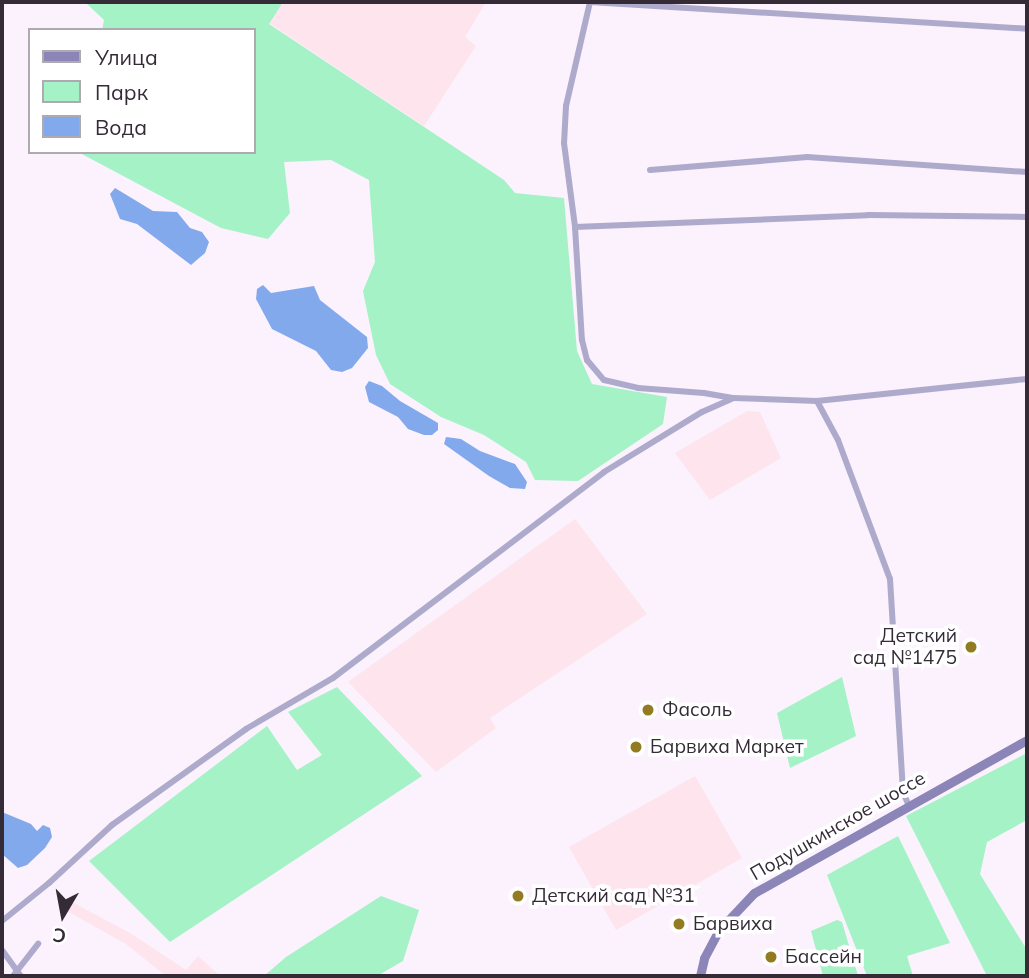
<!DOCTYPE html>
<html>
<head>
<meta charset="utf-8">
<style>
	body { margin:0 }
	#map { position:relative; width:1029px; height:978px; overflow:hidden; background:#fbf2fd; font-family:Mulish,sans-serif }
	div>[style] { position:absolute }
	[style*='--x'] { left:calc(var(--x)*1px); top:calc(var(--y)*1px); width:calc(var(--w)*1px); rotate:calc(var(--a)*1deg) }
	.industrial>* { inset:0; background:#fde4ed }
	.green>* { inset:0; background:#a4f2c6 }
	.water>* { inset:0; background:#83a9ed }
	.minor>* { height:6px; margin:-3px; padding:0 3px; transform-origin:3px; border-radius:3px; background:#aeaacc }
	.secondary>* { height:9px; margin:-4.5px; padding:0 4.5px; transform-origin:4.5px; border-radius:4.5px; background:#8c85b7 }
	.dots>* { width:19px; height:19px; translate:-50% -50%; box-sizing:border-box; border:4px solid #fff; border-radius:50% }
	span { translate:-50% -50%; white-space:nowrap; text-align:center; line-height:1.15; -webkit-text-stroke:7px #fff; paint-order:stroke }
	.poi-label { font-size:19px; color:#342b36 }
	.right { translate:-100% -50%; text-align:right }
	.left { translate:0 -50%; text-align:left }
	.street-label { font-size:19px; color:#342b36 }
	.frame { position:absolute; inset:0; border:4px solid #342b36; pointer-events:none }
	.legend { position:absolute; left:28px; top:28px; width:228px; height:126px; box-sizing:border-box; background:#fff; border:2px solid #aeaaaf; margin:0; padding:9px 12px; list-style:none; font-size:21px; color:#342b36 }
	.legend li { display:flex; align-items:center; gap:14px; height:35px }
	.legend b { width:35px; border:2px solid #aeaaaf }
	.north { position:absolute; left:28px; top:880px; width:70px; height:70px; -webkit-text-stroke:5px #fff; paint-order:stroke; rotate:190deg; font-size:19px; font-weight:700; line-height:28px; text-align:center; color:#342b36 }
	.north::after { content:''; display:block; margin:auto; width:24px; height:32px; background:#342b36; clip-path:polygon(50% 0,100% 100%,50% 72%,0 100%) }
</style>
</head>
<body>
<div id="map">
	<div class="industrial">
		<i style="clip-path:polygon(283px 2px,486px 2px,465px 37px,476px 46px,424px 126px,269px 23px)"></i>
		<i style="clip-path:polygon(747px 411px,760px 412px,781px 458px,710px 500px,675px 453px)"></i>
		<i style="clip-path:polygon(575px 519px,647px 614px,490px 718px,496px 728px,436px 772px,348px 682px)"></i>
		<i style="clip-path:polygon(695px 776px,742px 858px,616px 930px,569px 847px)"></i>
		<i style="clip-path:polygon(70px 901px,130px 933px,186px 970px,198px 956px,220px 976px,166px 976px,126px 944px,65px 910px)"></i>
	</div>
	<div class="green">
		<i style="clip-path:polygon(85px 2px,283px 2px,269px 24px,504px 180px,515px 193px,564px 198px,577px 351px,592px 384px,667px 397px,663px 424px,578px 481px,535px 480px,526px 462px,484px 435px,441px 417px,390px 384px,376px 355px,363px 291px,375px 262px,369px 180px,331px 160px,284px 162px,290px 213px,268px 239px,221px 228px,78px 152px,254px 152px,254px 30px,102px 30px,104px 20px)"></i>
		<i style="clip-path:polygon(842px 677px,856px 736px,790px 768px,777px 713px)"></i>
		<i style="clip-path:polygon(337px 687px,422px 776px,170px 942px,89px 861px,267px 726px,297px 770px,322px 755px,288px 712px)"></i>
		<i style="clip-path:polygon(1027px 753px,1027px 820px,987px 842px,980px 874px,1027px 950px,1027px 976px,987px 976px,906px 816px)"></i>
		<i style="clip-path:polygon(898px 836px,950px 943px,907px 956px,913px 976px,867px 976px,827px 875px)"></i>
		<i style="clip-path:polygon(381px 896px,419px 910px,403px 961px,377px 976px,264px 976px,286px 957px)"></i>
		<i style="clip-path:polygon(837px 920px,842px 922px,858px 976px,823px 976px,811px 931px)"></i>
	</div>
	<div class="water">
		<i style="clip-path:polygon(115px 188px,153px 211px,177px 212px,190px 228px,202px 232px,209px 242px,205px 253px,191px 265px,137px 224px,120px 219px,110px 194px)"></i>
		<i style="clip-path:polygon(263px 285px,271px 293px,314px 286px,320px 300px,367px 337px,368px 348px,352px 368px,342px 372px,331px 370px,316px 351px,272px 329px,256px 299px,257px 289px)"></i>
		<i style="clip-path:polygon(369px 381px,382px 386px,400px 401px,438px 423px,438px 430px,432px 435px,424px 435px,408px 429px,398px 417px,369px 402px,365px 387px)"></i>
		<i style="clip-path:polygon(446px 437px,461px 439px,480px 451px,515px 464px,527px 482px,525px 489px,510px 488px,489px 476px,444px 444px)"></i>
		<i style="clip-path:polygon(2px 812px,31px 824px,37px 831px,43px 825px,50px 828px,52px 837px,45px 848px,27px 865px,18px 868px,2px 854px)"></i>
	</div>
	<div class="minor">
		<i style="--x:590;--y:2;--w:107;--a:103"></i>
		<i style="--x:566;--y:106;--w:37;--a:93"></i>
		<i style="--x:564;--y:143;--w:85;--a:82.5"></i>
		<i style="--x:575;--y:227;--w:113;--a:86.5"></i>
		<i style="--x:582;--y:340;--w:21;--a:76"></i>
		<i style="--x:587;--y:360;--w:26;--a:50"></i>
		<i style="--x:604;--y:380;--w:35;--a:13"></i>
		<i style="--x:638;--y:388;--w:66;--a:4.3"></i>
		<i style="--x:704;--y:393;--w:29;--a:10"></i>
		<i style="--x:733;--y:398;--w:84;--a:2"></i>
		<i style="--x:817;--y:401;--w:211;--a:-6"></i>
		<i style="--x:590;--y:2;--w:438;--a:3.5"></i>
		<i style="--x:650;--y:170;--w:158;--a:-4.7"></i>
		<i style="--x:807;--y:157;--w:221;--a:3.9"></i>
		<i style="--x:575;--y:227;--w:293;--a:-2.3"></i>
		<i style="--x:868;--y:215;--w:159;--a:0.7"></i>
		<i style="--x:817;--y:401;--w:44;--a:61.7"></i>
		<i style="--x:838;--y:440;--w:148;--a:69.5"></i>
		<i style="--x:890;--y:579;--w:213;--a:86.5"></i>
		<i style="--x:903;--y:792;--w:15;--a:67"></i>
		<i style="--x:2;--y:921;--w:60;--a:-39"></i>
		<i style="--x:49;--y:883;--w:86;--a:-42.6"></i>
		<i style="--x:112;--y:825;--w:165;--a:-35.6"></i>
		<i style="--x:246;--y:729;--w:101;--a:-30.4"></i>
		<i style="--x:333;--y:678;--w:340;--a:-37.2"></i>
		<i style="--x:604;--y:472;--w:115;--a:-31.5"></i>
		<i style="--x:702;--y:412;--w:34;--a:-24"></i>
		<i style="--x:2;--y:950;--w:32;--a:54"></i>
		<i style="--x:13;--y:976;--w:41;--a:-52"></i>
	</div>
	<div class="secondary">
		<i style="--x:700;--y:976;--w:18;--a:-77"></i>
		<i style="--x:704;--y:958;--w:32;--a:-62"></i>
		<i style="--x:719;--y:930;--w:51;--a:-46.6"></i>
		<i style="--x:754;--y:893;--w:313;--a:-29.3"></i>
	</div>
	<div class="dots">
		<i style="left:971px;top:647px;background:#927b21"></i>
		<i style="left:648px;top:710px;background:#927b21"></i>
		<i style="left:636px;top:747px;background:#927b21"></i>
		<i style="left:518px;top:896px;background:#927b21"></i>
		<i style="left:679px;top:924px;background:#927b21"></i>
		<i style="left:771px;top:957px;background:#927b21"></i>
	</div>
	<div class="poi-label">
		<span class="right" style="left:957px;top:647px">Детский<br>сад №1475</span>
		<span class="left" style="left:662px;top:710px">Фасоль</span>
		<span class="left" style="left:650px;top:747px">Барвиха Маркет</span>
		<span class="left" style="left:532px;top:896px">Детский сад №31</span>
		<span class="left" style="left:693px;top:924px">Барвиха</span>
		<span class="left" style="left:785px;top:957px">Бассейн</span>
	</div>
	<div class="street-label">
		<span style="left:838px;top:826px;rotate:-30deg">Подушкинское шоссе</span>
	</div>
	<div class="frame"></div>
	<ul class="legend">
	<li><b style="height:9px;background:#8c85b7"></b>Улица</li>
	<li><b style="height:19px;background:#a4f2c6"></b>Парк</li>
	<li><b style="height:19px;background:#83a9ed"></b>Вода</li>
	</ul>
	<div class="north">С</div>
</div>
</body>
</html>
